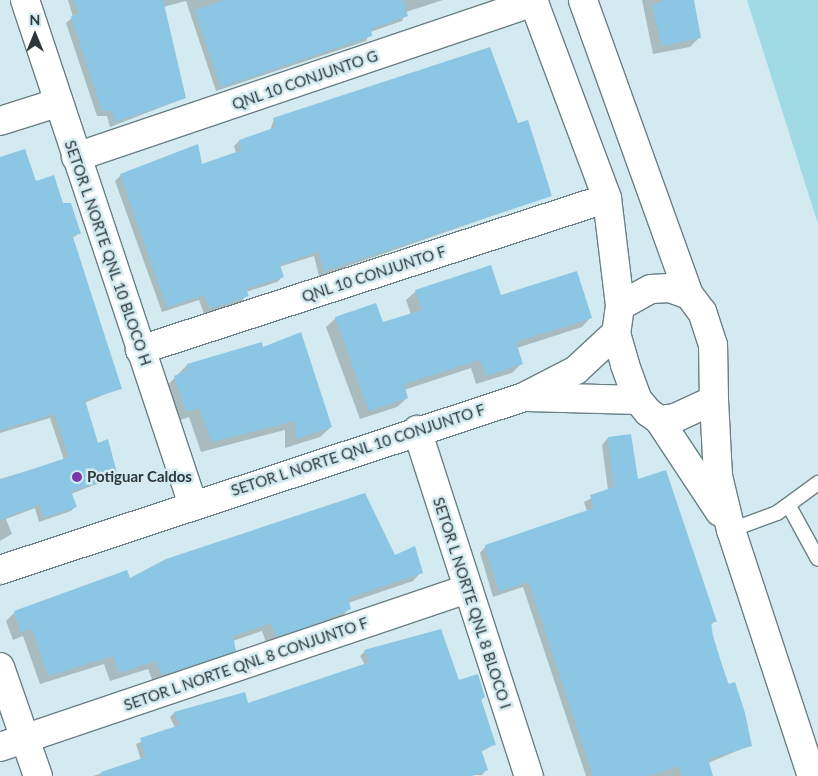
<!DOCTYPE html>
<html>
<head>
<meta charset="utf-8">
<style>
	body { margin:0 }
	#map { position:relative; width:818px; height:776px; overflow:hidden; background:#d3ebf0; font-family:Lato,sans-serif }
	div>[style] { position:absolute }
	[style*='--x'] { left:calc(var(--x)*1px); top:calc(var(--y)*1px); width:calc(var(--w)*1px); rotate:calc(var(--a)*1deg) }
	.green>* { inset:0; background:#a0dae5 }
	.shadow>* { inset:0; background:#0003 }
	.building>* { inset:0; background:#8bc6e4 }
	.roads { filter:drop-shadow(1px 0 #6a8084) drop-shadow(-1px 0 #6a8084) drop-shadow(0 1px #6a8084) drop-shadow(0 -1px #6a8084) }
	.service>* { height:14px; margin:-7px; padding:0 7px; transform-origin:7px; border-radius:7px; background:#fff }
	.minor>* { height:28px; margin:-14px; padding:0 14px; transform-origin:14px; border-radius:14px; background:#fff }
	.tertiary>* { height:28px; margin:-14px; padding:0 14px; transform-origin:14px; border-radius:14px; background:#fff }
	.secondary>* { height:28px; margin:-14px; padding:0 14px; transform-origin:14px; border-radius:14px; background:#fff }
	.dots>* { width:14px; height:14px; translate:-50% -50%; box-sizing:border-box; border:2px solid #d3ebf0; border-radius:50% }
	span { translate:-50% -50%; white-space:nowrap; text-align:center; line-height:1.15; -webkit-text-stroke:5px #d3ebf0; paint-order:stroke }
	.street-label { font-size:15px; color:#2e3739 }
	.poi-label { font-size:15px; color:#2e3739; font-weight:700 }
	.left { translate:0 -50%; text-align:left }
	.north { position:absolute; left:10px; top:10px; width:50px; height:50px; -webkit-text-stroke:4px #d3ebf0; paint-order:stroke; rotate:0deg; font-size:14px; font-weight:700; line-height:20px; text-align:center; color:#2e3739 }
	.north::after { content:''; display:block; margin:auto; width:18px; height:22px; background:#2e3739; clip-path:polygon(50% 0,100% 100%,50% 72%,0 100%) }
</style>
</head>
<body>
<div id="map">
	<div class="green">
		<i style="clip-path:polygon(747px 0,818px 0,818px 224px)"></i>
	</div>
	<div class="shadow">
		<i style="clip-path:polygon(68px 0,443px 0,406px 12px,402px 21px,370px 32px,366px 41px,216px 91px,186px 1px,163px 7px,185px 98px,110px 127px,107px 116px,97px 116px,66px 23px,73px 17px)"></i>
		<i style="clip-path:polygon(642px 0,693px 0,700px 37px,690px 47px,653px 54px)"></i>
		<i style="clip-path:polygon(274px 119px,517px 124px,550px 196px,319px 276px,314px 256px,279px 267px,282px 277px,277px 282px,246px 292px,242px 302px,204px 314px,199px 300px,162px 312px,115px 181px,121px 175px,201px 165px,236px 153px,234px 146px,239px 141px,270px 131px)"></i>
		<i style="clip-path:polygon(0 159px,63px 205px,80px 233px,72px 238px,120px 388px,84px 403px,97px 444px,117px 476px,71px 494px,76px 506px,71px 511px,39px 522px,35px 508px,6px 519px,12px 534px,0 541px,0 479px,64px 460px,50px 418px,0 433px)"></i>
		<i style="clip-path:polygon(416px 291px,500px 297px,591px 317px,582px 327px,517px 348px,522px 363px,512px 373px,476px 384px,471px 368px,404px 390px,407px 398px,397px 407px,360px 419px,326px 327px,336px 318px,382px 324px,411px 315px,406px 300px)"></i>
		<i style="clip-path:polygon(262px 349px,331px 427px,320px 437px,285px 448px,285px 430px,201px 452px,189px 417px,175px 422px,165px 388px,187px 365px)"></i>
		<i style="clip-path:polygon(608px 438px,715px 621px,710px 626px,711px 636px,751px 745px,708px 763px,712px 776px,586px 776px,523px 587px,493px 597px,480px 553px,486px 546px,587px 511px,584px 502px,608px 490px,602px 445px)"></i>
		<i style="clip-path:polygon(394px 557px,421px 572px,413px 581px,348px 603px,349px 609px,341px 617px,267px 645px,262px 631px,233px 641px,235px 650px,226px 659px,153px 682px,148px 669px,110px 681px,104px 664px,40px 684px,23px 636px,13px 640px,6px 621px,15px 612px,129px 579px)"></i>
		<i style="clip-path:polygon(365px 651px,458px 682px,484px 697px,481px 700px,495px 744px,481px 752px,486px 770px,482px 775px,93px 776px,141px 760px,136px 744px,175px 728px,170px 717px,174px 713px,244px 693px,248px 705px,365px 665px,360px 656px)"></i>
	</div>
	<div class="building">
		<i style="clip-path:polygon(74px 0,163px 0,186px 98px,115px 122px,112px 111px,102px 111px,71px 16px,79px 14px)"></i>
		<i style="clip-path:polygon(225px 0,403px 0,408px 16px,371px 29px,372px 36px,221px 87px,195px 10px)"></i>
		<i style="clip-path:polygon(664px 0,694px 0,701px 38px,662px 46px,652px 6px)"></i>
		<i style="clip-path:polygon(490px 47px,518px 123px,528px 120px,552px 196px,324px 271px,319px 251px,280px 265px,284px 277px,246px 289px,249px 296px,210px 309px,204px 295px,167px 307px,120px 174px,198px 144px,202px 164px,242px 150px,239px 140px,276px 127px,273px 118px)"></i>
		<i style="clip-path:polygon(25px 149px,36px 181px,54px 175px,63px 203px,71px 203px,81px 234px,72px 234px,122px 389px,85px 400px,98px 443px,108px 439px,118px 477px,71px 491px,77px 507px,44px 518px,40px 504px,0 520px,0 480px,69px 457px,55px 414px,0 430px,0 157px)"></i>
		<i style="clip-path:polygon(491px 265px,501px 295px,577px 271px,592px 318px,516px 342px,523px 364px,486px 376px,480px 360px,404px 384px,408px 398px,369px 411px,335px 317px,376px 303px,383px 322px,422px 310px,415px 290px)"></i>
		<i style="clip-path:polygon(301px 332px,332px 427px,295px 439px,295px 421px,212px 442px,199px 408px,186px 412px,174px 376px,188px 370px,187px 364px,262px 342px,263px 347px)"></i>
		<i style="clip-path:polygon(631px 434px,638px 479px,666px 470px,717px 622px,711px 622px,713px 636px,728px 684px,735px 682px,745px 713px,752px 746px,708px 759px,713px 776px,682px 776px,679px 766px,648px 776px,593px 776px,529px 582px,499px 591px,485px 545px,594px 508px,590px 495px,614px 487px,608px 437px)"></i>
		<i style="clip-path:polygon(365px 493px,395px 555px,415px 546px,423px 573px,348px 598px,351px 609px,313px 625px,276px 637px,271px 623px,233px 636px,236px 651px,166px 674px,161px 674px,156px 661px,119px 673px,113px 656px,48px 676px,32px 629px,21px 632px,14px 611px,127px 570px,130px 578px,166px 559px)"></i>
		<i style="clip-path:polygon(441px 629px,459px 680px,478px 674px,485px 697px,481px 699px,496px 745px,481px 749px,488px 770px,472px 776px,102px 776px,101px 772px,146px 757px,140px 738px,180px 725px,174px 712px,245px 692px,248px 703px,370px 662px,364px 650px)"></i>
	</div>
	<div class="roads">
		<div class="service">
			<i style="--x:789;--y:506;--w:60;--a:61.3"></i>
			<i style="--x:731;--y:530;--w:49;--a:-20.3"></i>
			<i style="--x:777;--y:513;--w:51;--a:-36.2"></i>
		</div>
		<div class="minor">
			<i style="--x:25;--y:0;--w:532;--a:71.6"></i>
			<i style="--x:0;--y:121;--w:60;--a:-17.5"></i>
			<i style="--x:76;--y:157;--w:484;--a:-18.7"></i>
			<i style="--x:140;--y:350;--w:491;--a:-18"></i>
			<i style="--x:417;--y:430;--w:364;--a:72.1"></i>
			<i style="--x:0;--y:667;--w:115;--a:70.8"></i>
			<i style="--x:0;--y:747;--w:493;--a:-18.7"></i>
		</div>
		<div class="tertiary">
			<i style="--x:714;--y:400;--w:76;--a:87"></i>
			<i style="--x:718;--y:476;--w:56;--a:76.5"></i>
			<i style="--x:731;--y:530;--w:259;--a:71.8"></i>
			<i style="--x:659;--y:420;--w:110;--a:56.5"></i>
		</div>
		<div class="secondary">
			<i style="--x:533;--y:0;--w:211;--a:69.5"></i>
			<i style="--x:607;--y:198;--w:109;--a:83.1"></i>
			<i style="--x:620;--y:306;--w:27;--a:98"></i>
			<i style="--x:616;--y:333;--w:33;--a:74"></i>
			<i style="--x:625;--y:365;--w:37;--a:70"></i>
			<i style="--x:638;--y:400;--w:16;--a:50"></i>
			<i style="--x:648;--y:412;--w:14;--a:36"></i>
			<i style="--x:659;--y:420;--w:16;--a:-7"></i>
			<i style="--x:675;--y:418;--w:43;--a:-24.8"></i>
			<i style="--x:714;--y:400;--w:55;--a:-91"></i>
			<i style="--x:713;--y:345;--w:35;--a:-108"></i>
			<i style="--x:702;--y:312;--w:21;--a:-127"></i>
			<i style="--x:689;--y:295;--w:313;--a:-109.8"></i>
			<i style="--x:620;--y:306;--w:35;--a:-29"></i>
			<i style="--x:651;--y:289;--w:19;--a:-3"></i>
			<i style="--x:670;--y:288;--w:20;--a:20"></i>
			<i style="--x:527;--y:397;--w:111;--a:1.5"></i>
			<i style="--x:0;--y:570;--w:552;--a:-18.27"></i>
			<i style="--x:524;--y:397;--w:59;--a:-27.4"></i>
			<i style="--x:576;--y:370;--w:54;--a:-42.8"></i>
		</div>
	</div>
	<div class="dots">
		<i style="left:77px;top:477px;background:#7837ab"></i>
	</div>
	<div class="street-label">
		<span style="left:305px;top:80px;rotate:-19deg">QNL 10 CONJUNTO G</span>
		<span style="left:108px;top:253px;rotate:71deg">SETOR L NORTE QNL 10 BLOCO H</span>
		<span style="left:374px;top:274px;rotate:-18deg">QNL 10 CONJUNTO F</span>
		<span style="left:358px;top:450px;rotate:-18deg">SETOR L NORTE QNL 10 CONJUNTO F</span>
		<span style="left:472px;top:603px;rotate:72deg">SETOR L NORTE QNL 8 BLOCO I</span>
		<span style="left:246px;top:664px;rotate:-19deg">SETOR L NORTE QNL 8 CONJUNTO F</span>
	</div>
	<div class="poi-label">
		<span class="left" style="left:87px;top:477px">Potiguar Caldos</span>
	</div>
	<div class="north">N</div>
</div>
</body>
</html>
